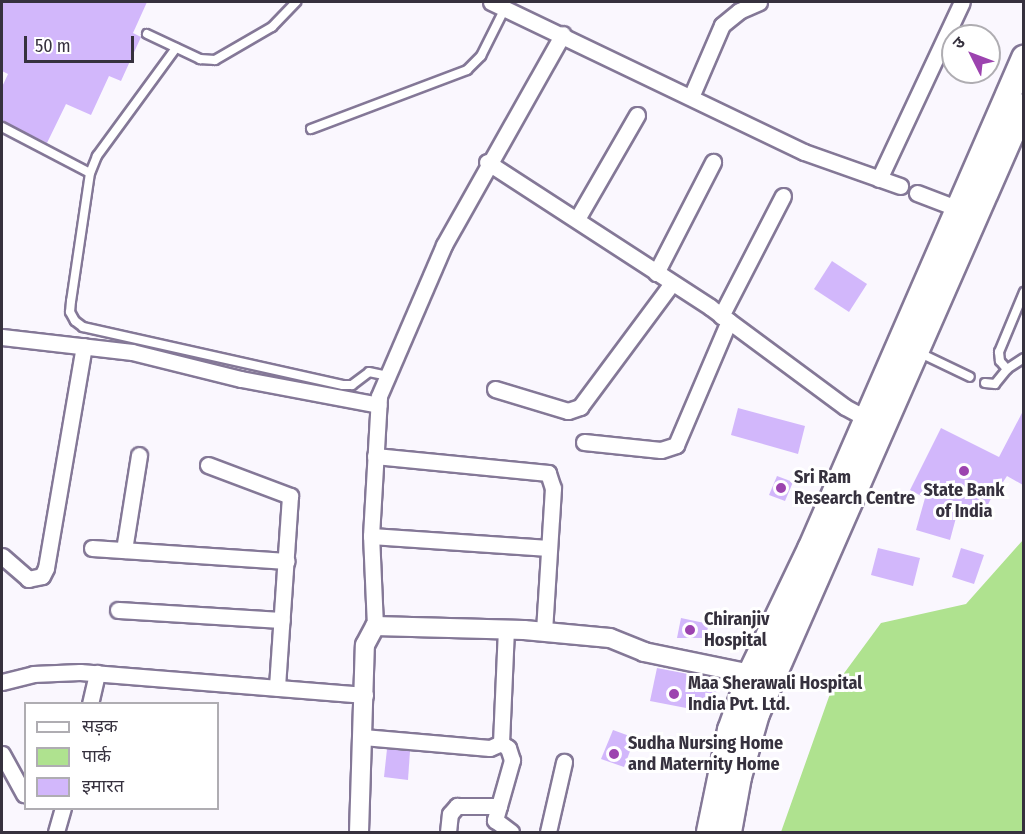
<!DOCTYPE html>
<html>
<head>
<meta charset="utf-8">
<style>
	body { margin:0 }
	#map { position:relative; width:1025px; height:834px; overflow:hidden; background:#faf7fe; font-family:"Fira Sans Condensed","Noto Sans Devanagari",sans-serif }
	div>[style] { position:absolute }
	[style*='--x'] { left:calc(var(--x)*1px); top:calc(var(--y)*1px); width:calc(var(--w)*1px); rotate:calc(var(--a)*1deg) }
	.green>* { inset:0; background:#afe28f }
	.building>* { inset:0; background:#d2b7fb }
	.roads { filter:drop-shadow(2px 0 #847897) drop-shadow(-2px 0 #847897) drop-shadow(0 2px #847897) drop-shadow(0 -2px #847897) }
	.service>* { height:8px; margin:-4px; padding:0 4px; transform-origin:4px; border-radius:4px; background:#fff }
	.minor>* { height:15px; margin:-7.5px; padding:0 7.5px; transform-origin:7.5px; border-radius:7.5px; background:#fff }
	.tertiary>* { height:18px; margin:-9px; padding:0 9px; transform-origin:9px; border-radius:9px; background:#fff }
	.primary>* { height:24px; margin:-12px; padding:0 12px; transform-origin:12px; border-radius:12px; background:#fff }
	.dots>* { width:16px; height:16px; translate:-50% -50%; box-sizing:border-box; border:3px solid #fff; border-radius:50% }
	span { translate:-50% -50%; white-space:nowrap; text-align:center; line-height:1.15; -webkit-text-stroke:6px #fff; paint-order:stroke }
	.poi-label { font-size:18px; color:#36313e; font-weight:700 }
	.left { translate:0 -50%; text-align:left }
	.frame { position:absolute; inset:0; border:3px solid #36313e; pointer-events:none }
	.legend { position:absolute; left:24px; top:702px; width:195px; height:108px; box-sizing:border-box; background:#fff; border:2px solid #afadb2; margin:0; padding:8px 10px; list-style:none; font-size:18px; color:#36313e }
	.legend li { display:flex; align-items:center; gap:12px; height:30px }
	.legend b { width:30px; border:2px solid #afadb2 }
	.north { position:absolute; left:941px; top:24px; width:60px; height:60px; box-sizing:border-box; background:#fff; border:2px solid #afadb2; border-radius:50%; rotate:312deg; font-size:16px; font-weight:700; line-height:24px; text-align:center; color:#36313e }
	.north::after { content:''; display:block; margin:auto; width:21px; height:27px; background:#9c43af; clip-path:polygon(50% 0,100% 100%,50% 72%,0 100%) }
	.scale { position:absolute; left:24px; top:36px; width:110px; height:27px; box-sizing:border-box; border:3px solid #36313e; border-top:0; padding-left:8px; font-size:18px; line-height:21px; white-space:nowrap; color:#36313e; -webkit-text-stroke:4px #fff; paint-order:stroke }
</style>
</head>
<body>
<div id="map">
	<div class="green">
		<i style="clip-path:polygon(1023px 540px,1023px 832px,781px 832px,831px 691px,881px 623px,966px 604px)"></i>
	</div>
	<div class="building">
		<i style="clip-path:polygon(2px 2px,147px 2px,133px 33px,141px 37px,121px 81px,109px 76px,91px 115px,66px 104px,47px 143px,2px 121px,2px 87px,8px 74px,2px 71px)"></i>
		<i style="clip-path:polygon(832px 261px,867px 284px,849px 312px,814px 289px)"></i>
		<i style="clip-path:polygon(738px 408px,805px 426px,798px 454px,731px 435px)"></i>
		<i style="clip-path:polygon(1023px 411px,1023px 485px,1007px 476px,1003px 482px,1000px 481px,980px 520px,957px 514px,950px 540px,916px 530px,925px 498px,910px 490px,941px 428px,999px 457px)"></i>
		<i style="clip-path:polygon(777px 476px,793px 482px,785px 501px,769px 495px)"></i>
		<i style="clip-path:polygon(878px 548px,920px 558px,913px 586px,871px 575px)"></i>
		<i style="clip-path:polygon(961px 548px,984px 555px,974px 584px,952px 577px)"></i>
		<i style="clip-path:polygon(681px 618px,709px 624px,705px 638px,677px 638px)"></i>
		<i style="clip-path:polygon(657px 668px,719px 680px,712px 713px,650px 701px)"></i>
		<i style="clip-path:polygon(613px 730px,635px 738px,624px 767px,601px 759px)"></i>
		<i style="clip-path:polygon(387px 749px,410px 751px,408px 780px,384px 777px)"></i>
	</div>
	<div class="roads">
		<div class="service">
			<i style="--x:147;--y:34;--w:59;--a:25.3"></i>
			<i style="--x:200;--y:59;--w:15;--a:4"></i>
			<i style="--x:215;--y:60;--w:66;--a:-30.1"></i>
			<i style="--x:272;--y:27;--w:35;--a:-46"></i>
			<i style="--x:176;--y:48;--w:134;--a:126.2"></i>
			<i style="--x:97;--y:156;--w:18;--a:112"></i>
			<i style="--x:90;--y:173;--w:129;--a:98.4"></i>
			<i style="--x:71;--y:301;--w:11;--a:95"></i>
			<i style="--x:70;--y:312;--w:10;--a:61"></i>
			<i style="--x:75;--y:321;--w:10;--a:37"></i>
			<i style="--x:83;--y:327;--w:266;--a:12.6"></i>
			<i style="--x:343;--y:385;--w:9;--a:0"></i>
			<i style="--x:352;--y:385;--w:21;--a:-37"></i>
			<i style="--x:369;--y:372;--w:19;--a:12"></i>
			<i style="--x:2;--y:127;--w:99;--a:27.6"></i>
			<i style="--x:311;--y:129;--w:167;--a:-20.7"></i>
			<i style="--x:467;--y:70;--w:20;--a:-45"></i>
			<i style="--x:481;--y:56;--w:54;--a:-63.4"></i>
			<i style="--x:1024;--y:292;--w:65;--a:112.6"></i>
			<i style="--x:999;--y:352;--w:9;--a:84"></i>
			<i style="--x:1000;--y:361;--w:11;--a:49"></i>
			<i style="--x:1007;--y:369;--w:20;--a:-33"></i>
			<i style="--x:920;--y:353;--w:55;--a:25.6"></i>
			<i style="--x:985;--y:383;--w:10;--a:6"></i>
			<i style="--x:995;--y:384;--w:19;--a:-51"></i>
		</div>
		<div class="minor">
			<i style="--x:491;--y:2;--w:347;--a:25.6"></i>
			<i style="--x:804;--y:152;--w:102;--a:19.5"></i>
			<i style="--x:691;--y:97;--w:78;--a:-66.7"></i>
			<i style="--x:722;--y:25;--w:22;--a:-39"></i>
			<i style="--x:739;--y:11;--w:22;--a:-24"></i>
			<i style="--x:487;--y:162;--w:266;--a:33"></i>
			<i style="--x:710;--y:307;--w:168;--a:36.5"></i>
			<i style="--x:845;--y:407;--w:32;--a:28"></i>
			<i style="--x:879;--y:179;--w:195;--a:-64.9"></i>
			<i style="--x:917;--y:193;--w:42;--a:21"></i>
			<i style="--x:577;--y:219;--w:120;--a:-60"></i>
			<i style="--x:656;--y:273;--w:125;--a:-62.8"></i>
			<i style="--x:721;--y:316;--w:135;--a:-62.7"></i>
			<i style="--x:2;--y:337;--w:131;--a:6.6"></i>
			<i style="--x:132;--y:352;--w:112;--a:13.9"></i>
			<i style="--x:241;--y:379;--w:140;--a:10.7"></i>
			<i style="--x:495;--y:389;--w:76;--a:16.8"></i>
			<i style="--x:568;--y:411;--w:13;--a:-18"></i>
			<i style="--x:580;--y:407;--w:154;--a:-53.4"></i>
			<i style="--x:584;--y:442;--w:77;--a:5.9"></i>
			<i style="--x:661;--y:450;--w:16;--a:-18"></i>
			<i style="--x:676;--y:445;--w:135;--a:-66.9"></i>
			<i style="--x:375;--y:456;--w:174;--a:5.6"></i>
			<i style="--x:548;--y:473;--w:16;--a:72"></i>
			<i style="--x:553;--y:488;--w:144;--a:93.6"></i>
			<i style="--x:208;--y:465;--w:88;--a:20.7"></i>
			<i style="--x:290;--y:496;--w:192;--a:93.9"></i>
			<i style="--x:371;--y:536;--w:178;--a:3.9"></i>
			<i style="--x:92;--y:548;--w:195;--a:3.8"></i>
			<i style="--x:124;--y:550;--w:96;--a:-81"></i>
			<i style="--x:2;--y:556;--w:35;--a:41"></i>
			<i style="--x:28;--y:579;--w:14;--a:-12"></i>
			<i style="--x:42;--y:576;--w:9;--a:-63"></i>
			<i style="--x:46;--y:568;--w:225;--a:-80.3"></i>
			<i style="--x:118;--y:610;--w:164;--a:3.5"></i>
			<i style="--x:375;--y:626;--w:90;--a:-92.5"></i>
			<i style="--x:371;--y:536;--w:140;--a:-86.7"></i>
			<i style="--x:379;--y:396;--w:164;--a:-66.7"></i>
			<i style="--x:444;--y:245;--w:242;--a:-60.6"></i>
			<i style="--x:2;--y:682;--w:32;--a:-14"></i>
			<i style="--x:33;--y:674;--w:47;--a:-2.4"></i>
			<i style="--x:80;--y:672;--w:286;--a:4.6"></i>
			<i style="--x:90;--y:704;--w:32;--a:-77"></i>
			<i style="--x:363;--y:737;--w:127;--a:5"></i>
			<i style="--x:490;--y:748;--w:12;--a:-24"></i>
			<i style="--x:501;--y:743;--w:114;--a:-87.5"></i>
			<i style="--x:2;--y:754;--w:46;--a:61.2"></i>
			<i style="--x:499;--y:806;--w:15;--a:106"></i>
			<i style="--x:495;--y:820;--w:20;--a:37"></i>
			<i style="--x:56;--y:832;--w:25;--a:-74"></i>
			<i style="--x:448;--y:832;--w:18;--a:-84"></i>
			<i style="--x:450;--y:814;--w:11;--a:-49"></i>
			<i style="--x:457;--y:806;--w:42;--a:0"></i>
			<i style="--x:499;--y:806;--w:48;--a:-74.2"></i>
			<i style="--x:512;--y:760;--w:13;--a:-108"></i>
			<i style="--x:508;--y:748;--w:9;--a:-144"></i>
			<i style="--x:548;--y:832;--w:72;--a:-77.1"></i>
		</div>
		<div class="tertiary">
			<i style="--x:359;--y:832;--w:187;--a:-88.2"></i>
			<i style="--x:365;--y:645;--w:21;--a:-62"></i>
			<i style="--x:375;--y:626;--w:149;--a:1.5"></i>
			<i style="--x:524;--y:630;--w:86;--a:5.3"></i>
			<i style="--x:610;--y:638;--w:37;--a:22"></i>
			<i style="--x:644;--y:652;--w:108;--a:11.7"></i>
		</div>
		<div class="primary">
			<i style="--x:709;--y:832;--w:104;--a:-78.4"></i>
			<i style="--x:730;--y:730;--w:59;--a:-70.3"></i>
			<i style="--x:750;--y:674;--w:139;--a:-64.4"></i>
			<i style="--x:810;--y:549;--w:536;--a:-66.45"></i>
			<i style="--x:729;--y:832;--w:56;--a:-79.7"></i>
			<i style="--x:739;--y:777;--w:66;--a:-74.1"></i>
			<i style="--x:757;--y:714;--w:664;--a:-66.29"></i>
		</div>
	</div>
	<div class="dots">
		<i style="left:964px;top:471px;background:#9c43af"></i>
		<i style="left:781px;top:488px;background:#9c43af"></i>
		<i style="left:690px;top:630px;background:#9c43af"></i>
		<i style="left:674px;top:694px;background:#9c43af"></i>
		<i style="left:614px;top:754px;background:#9c43af"></i>
	</div>
	<div class="poi-label">
		<span class="left" style="left:794px;top:488px">Sri Ram<br>Research Centre</span>
		<span style="left:964px;top:501px">State Bank<br>of India</span>
		<span class="left" style="left:704px;top:630px">Chiranjiv<br>Hospital</span>
		<span class="left" style="left:688px;top:694px">Maa Sherawali Hospital<br>India Pvt. Ltd.</span>
		<span class="left" style="left:628px;top:754px">Sudha Nursing Home<br>and Maternity Home</span>
	</div>
	<div class="frame"></div>
	<ul class="legend">
	<li><b style="height:8px;background:#fff"></b>सड़क</li>
	<li><b style="height:16px;background:#afe28f"></b>पार्क</li>
	<li><b style="height:16px;background:#d2b7fb"></b>इमारत</li>
	</ul>
	<div class="north">उ</div>
	<div class="scale">50 m</div>
</div>
</body>
</html>
